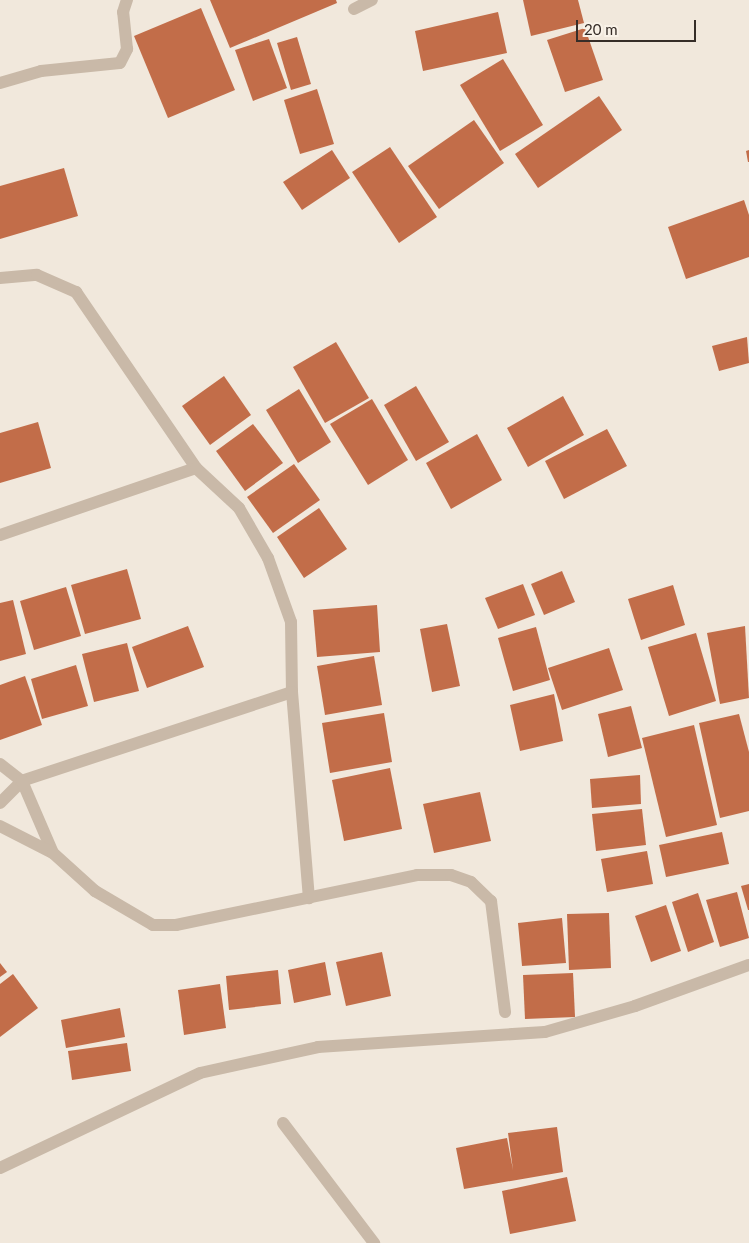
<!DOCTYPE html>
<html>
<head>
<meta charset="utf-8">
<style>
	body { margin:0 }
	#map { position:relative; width:749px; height:1243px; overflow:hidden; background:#f1e8dc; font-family:Lato,sans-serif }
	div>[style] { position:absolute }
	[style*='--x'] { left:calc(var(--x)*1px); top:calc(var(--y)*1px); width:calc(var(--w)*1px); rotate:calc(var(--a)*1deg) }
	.building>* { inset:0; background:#c26d49 }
	.street>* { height:12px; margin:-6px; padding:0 6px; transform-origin:6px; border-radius:6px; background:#c9b9a8 }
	span { translate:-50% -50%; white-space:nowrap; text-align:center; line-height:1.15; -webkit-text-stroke:4px #f9f2e8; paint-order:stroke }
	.scale { position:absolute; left:576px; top:20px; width:120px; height:22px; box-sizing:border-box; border:2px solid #362d28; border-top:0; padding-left:6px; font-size:15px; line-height:18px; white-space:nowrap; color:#362d28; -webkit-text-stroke:4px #f9f2e8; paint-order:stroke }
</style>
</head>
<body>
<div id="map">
	<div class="building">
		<i style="clip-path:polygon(210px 0,336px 0,337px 3px,230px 48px)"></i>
		<i style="clip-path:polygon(523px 0,578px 0,584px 23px,531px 36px)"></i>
		<i style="clip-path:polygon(201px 8px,235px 90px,168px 118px,134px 36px)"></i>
		<i style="clip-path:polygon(498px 12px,507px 53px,423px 71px,415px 31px)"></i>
		<i style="clip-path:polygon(585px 28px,603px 80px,565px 92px,547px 40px)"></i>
		<i style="clip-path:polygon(297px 37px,311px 84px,291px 90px,277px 43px)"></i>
		<i style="clip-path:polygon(269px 39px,287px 88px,253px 101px,235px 50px)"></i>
		<i style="clip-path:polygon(503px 59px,543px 125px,500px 151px,460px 85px)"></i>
		<i style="clip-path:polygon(317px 89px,334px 144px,300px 154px,284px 100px)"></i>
		<i style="clip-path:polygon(599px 96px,622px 130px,538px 188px,515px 154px)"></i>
		<i style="clip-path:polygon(474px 120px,504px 163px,439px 209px,408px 166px)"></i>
		<i style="clip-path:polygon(390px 147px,437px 217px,399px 243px,352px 172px)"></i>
		<i style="clip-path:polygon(332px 150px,350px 178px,302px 210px,283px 182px)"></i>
		<i style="clip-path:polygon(749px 150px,749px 162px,748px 162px,746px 151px)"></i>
		<i style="clip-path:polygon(64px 168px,78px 216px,0 239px,0 186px)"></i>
		<i style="clip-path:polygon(744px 200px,749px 215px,749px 257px,686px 279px,668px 227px)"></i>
		<i style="clip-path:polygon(747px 337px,749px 363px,719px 371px,712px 346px)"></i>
		<i style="clip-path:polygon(336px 342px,369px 398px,325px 423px,293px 367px)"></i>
		<i style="clip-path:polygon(224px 376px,251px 415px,210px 445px,182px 406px)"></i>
		<i style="clip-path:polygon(416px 386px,449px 442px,416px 461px,384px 405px)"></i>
		<i style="clip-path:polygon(299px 389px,331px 442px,298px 463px,266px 410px)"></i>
		<i style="clip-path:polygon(563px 396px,584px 435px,528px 467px,507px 428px)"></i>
		<i style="clip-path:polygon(372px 399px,408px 460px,368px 485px,330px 424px)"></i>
		<i style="clip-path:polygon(38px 422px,51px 468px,0 483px,0 433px)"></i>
		<i style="clip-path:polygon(253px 424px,283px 463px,245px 491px,216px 451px)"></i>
		<i style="clip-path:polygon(607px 429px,627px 466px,564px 499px,545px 461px)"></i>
		<i style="clip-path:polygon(477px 434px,502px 480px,451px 509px,426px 463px)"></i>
		<i style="clip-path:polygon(294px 464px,320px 500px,273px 533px,247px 497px)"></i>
		<i style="clip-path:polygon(319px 508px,347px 549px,304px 578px,277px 537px)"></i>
		<i style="clip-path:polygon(127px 569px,141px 619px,85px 634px,71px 585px)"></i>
		<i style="clip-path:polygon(562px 571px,575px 602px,544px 615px,531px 584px)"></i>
		<i style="clip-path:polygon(523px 584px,535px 615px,498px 629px,485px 598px)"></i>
		<i style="clip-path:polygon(673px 585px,685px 625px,641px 640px,628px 599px)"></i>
		<i style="clip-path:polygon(66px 587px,81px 636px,34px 650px,20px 601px)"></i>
		<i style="clip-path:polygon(13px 600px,26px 654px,0 661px,0 603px)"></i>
		<i style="clip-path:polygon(377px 605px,380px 652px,317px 657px,313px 610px)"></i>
		<i style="clip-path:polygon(447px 624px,460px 686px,432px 692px,420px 629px)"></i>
		<i style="clip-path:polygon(188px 626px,204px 667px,147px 688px,132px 647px)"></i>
		<i style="clip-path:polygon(745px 626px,749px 698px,720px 704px,707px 633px)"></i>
		<i style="clip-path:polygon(536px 627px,550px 680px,513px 691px,498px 638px)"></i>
		<i style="clip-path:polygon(696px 633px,716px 701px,669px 716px,648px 647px)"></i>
		<i style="clip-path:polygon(127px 643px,139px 691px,94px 702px,82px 654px)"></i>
		<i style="clip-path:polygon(609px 648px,623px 690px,562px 710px,548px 668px)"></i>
		<i style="clip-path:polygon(374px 656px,382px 705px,325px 715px,317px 666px)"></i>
		<i style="clip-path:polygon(76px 665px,88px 706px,42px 719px,31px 679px)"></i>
		<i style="clip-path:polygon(25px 676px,42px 725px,0 740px,0 685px)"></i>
		<i style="clip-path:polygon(554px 694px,563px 741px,520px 751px,510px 705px)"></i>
		<i style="clip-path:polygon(631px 706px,642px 748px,608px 757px,598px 714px)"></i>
		<i style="clip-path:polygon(384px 713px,392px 762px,330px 773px,322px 723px)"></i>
		<i style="clip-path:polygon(739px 714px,749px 752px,749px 811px,720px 818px,699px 723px)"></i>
		<i style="clip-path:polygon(694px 725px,717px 825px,666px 837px,642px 738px)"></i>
		<i style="clip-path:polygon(390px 768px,402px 829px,344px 841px,332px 780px)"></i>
		<i style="clip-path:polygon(640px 775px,641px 804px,592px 808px,590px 779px)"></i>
		<i style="clip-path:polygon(480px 792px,491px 841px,434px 853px,423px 804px)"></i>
		<i style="clip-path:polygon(642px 809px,646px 845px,596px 851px,592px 814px)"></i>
		<i style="clip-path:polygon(722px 832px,729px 864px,666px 877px,659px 845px)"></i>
		<i style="clip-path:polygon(647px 851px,653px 884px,607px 892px,601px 859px)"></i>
		<i style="clip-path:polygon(749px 884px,749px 910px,748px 910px,741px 886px)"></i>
		<i style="clip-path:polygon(737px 892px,749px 938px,720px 947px,706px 900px)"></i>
		<i style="clip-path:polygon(698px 893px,714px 942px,688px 952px,672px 902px)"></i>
		<i style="clip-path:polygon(666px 905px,681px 951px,651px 962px,635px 916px)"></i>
		<i style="clip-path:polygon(609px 913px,611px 968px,569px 970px,567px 914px)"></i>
		<i style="clip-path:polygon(562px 918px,566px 963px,522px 966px,518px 923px)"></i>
		<i style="clip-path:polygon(382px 952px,391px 996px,346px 1006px,336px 962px)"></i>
		<i style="clip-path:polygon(325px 962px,331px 995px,294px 1003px,288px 970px)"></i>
		<i style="clip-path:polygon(0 963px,7px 972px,0 977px)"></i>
		<i style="clip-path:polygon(278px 970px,281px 1004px,229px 1010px,226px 976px)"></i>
		<i style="clip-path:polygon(573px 973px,575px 1017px,525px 1019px,523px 975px)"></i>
		<i style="clip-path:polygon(13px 974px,38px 1008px,0 1037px,0 984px)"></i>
		<i style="clip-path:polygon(220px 984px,226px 1028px,184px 1035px,178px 990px)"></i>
		<i style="clip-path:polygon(120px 1008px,125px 1037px,66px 1048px,61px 1020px)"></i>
		<i style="clip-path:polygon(127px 1043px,131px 1071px,72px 1080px,68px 1051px)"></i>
		<i style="clip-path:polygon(557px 1127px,563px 1172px,464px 1189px,456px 1148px,507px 1138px,513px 1170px,508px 1133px)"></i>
		<i style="clip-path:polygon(567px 1177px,576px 1221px,510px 1234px,502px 1191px)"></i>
	</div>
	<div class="street">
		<i style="--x:354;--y:9;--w:20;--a:-27"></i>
		<i style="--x:0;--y:83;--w:43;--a:-16.3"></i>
		<i style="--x:41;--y:71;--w:79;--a:-5.8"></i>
		<i style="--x:120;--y:63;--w:16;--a:-63"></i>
		<i style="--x:127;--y:49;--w:37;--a:-96"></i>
		<i style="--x:123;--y:12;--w:13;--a:-72"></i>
		<i style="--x:0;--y:278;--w:37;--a:-5"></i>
		<i style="--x:37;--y:275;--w:43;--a:23.6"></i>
		<i style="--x:76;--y:292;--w:213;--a:55.7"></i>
		<i style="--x:0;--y:535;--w:207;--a:-18.9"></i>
		<i style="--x:196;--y:468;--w:59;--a:42.9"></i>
		<i style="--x:239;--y:508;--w:58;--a:59.9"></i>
		<i style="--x:268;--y:558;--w:68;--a:70.2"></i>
		<i style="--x:291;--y:622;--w:70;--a:89.2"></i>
		<i style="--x:292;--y:692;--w:284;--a:161.8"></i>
		<i style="--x:22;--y:781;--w:31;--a:135"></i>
		<i style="--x:292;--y:692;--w:207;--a:85.3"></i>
		<i style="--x:0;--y:764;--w:28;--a:38"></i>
		<i style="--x:22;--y:781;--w:78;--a:66.7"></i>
		<i style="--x:0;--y:826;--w:59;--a:27"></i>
		<i style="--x:53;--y:853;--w:57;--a:42.1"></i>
		<i style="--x:95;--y:891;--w:67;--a:30.4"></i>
		<i style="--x:153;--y:925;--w:23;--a:0"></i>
		<i style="--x:176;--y:925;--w:246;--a:-11.7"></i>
		<i style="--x:417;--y:875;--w:34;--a:0"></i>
		<i style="--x:451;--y:875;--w:21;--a:19"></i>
		<i style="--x:471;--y:882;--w:28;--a:44"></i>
		<i style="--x:491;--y:901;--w:112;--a:82.8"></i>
		<i style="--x:283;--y:1123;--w:151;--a:52.8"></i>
		<i style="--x:0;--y:1168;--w:221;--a:-25.4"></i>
		<i style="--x:200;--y:1073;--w:121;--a:-12.4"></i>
		<i style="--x:318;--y:1047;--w:227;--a:-3.8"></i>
		<i style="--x:545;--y:1032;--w:94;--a:-16.1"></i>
		<i style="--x:635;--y:1006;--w:121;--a:-19.8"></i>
	</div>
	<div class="scale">20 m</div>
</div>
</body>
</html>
